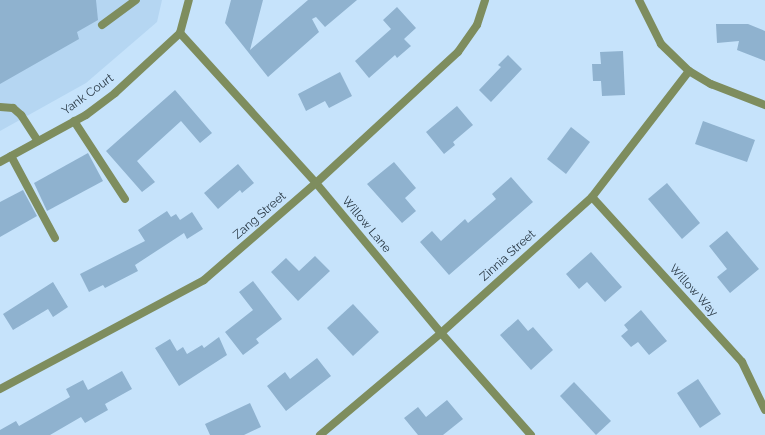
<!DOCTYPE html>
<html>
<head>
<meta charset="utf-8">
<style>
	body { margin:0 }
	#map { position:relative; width:765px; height:435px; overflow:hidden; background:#c6e3fb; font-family:Raleway,sans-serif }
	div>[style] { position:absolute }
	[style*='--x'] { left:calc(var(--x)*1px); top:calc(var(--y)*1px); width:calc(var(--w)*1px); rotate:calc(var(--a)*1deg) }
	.built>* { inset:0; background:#b5d6f2 }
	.building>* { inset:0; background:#8fb2cf }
	.lane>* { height:8px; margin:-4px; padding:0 4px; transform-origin:4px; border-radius:4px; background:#7e8d5e }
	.street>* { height:8px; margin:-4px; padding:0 4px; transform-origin:4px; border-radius:4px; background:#7e8d5e }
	span { translate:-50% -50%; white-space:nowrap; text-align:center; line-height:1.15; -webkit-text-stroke:3.5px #c6e3fb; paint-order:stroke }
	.street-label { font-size:12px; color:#283743 }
</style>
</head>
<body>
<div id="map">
	<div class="built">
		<i style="clip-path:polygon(0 0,162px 0,157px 22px,86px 83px,0 131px)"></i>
	</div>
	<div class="building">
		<i style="clip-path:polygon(0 0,96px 0,98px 20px,77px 32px,79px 39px,0 84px)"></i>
		<i style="clip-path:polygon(231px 0,263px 0,250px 50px,308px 0,357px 0,325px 27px,316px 17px,312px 19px,319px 32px,268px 77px,225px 23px)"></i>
		<i style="clip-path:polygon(397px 7px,416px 28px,404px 39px,411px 46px,397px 58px,395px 55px,369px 78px,355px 61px,391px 29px,383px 20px)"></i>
		<i style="clip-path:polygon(716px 24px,748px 24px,765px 31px,765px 61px,737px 50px,739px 41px,717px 43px)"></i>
		<i style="clip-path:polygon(623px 51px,625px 95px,602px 96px,601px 81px,593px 81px,592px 64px,601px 64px,600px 52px)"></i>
		<i style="clip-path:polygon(508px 55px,522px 69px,491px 102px,479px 90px,501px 67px,498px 65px)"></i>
		<i style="clip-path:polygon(340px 72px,352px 96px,329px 108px,325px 101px,306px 111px,298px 94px)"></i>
		<i style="clip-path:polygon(175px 90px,212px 133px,200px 143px,181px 121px,137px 161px,155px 182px,142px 192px,106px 151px)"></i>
		<i style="clip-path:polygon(457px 106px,473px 125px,453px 142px,455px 145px,444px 154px,426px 132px)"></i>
		<i style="clip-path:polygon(703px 121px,755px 140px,747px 162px,695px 144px)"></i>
		<i style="clip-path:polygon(571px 127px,590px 142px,566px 174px,547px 159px)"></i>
		<i style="clip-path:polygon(88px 153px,103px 181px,47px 211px,34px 183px)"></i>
		<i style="clip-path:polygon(394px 162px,416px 188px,405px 198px,416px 211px,402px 223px,367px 184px)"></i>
		<i style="clip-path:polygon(238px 164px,254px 183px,242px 193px,240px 190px,218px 209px,204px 193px)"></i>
		<i style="clip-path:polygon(511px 177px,533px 202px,449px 275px,420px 242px,432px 231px,441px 241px,465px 219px,468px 223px,496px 199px,492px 194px)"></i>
		<i style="clip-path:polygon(667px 183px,700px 223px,682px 239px,648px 199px)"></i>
		<i style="clip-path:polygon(23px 190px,37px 216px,0 237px,0 202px)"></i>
		<i style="clip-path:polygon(167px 211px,171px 217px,176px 214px,180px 220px,192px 212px,203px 229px,187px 239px,184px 233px,135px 265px,138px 271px,105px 288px,103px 285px,89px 292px,80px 274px,145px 241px,138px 230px)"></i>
		<i style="clip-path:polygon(727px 231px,759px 269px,730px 293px,717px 277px,727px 269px,709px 246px)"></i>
		<i style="clip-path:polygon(591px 252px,622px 287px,605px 302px,587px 282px,579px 289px,566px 274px)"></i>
		<i style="clip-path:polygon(315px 256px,330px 271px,298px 301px,271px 272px,286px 258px,299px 271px)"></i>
		<i style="clip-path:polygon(253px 281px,282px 319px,256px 339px,259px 343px,243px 355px,225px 332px,253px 310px,239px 292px)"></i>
		<i style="clip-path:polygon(53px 282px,68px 307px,53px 317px,48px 309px,13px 330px,3px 314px)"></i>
		<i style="clip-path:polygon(353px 304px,379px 332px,353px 356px,327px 328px)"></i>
		<i style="clip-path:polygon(641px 310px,667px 341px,649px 355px,638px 342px,631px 347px,621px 336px,628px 330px,624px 325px)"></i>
		<i style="clip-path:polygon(518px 319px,528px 331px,533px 327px,553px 350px,531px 370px,500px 335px)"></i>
		<i style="clip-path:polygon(219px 337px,227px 355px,179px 386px,155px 348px,170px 339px,177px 351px,183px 347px,187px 354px,202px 345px,204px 348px)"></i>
		<i style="clip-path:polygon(317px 358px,331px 376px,286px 411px,267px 386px,285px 372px,290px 379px)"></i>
		<i style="clip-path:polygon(122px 371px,132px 389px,105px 404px,108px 410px,85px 423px,81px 417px,50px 435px,0 435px,0 430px,16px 421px,19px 426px,70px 397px,66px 389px,83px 380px,88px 390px)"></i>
		<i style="clip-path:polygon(698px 379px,721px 414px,700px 428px,677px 393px)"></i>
		<i style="clip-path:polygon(574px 382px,611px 421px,596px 435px,560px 396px)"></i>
		<i style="clip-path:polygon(447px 400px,463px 419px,443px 435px,418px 435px,404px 418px,418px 407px,426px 417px)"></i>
		<i style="clip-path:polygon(250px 403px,261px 427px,244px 435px,210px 435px,205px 424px)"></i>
	</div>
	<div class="lane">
		<i style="--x:102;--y:25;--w:42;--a:-36.3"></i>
		<i style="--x:0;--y:107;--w:13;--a:4"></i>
		<i style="--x:13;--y:108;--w:11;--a:41"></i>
		<i style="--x:21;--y:115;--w:31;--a:57"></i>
		<i style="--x:74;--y:121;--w:93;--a:56.8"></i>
		<i style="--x:11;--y:156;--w:93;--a:61.8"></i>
	</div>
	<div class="street">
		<i style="--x:639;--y:0;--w:49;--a:63.4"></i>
		<i style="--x:661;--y:44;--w:39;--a:44"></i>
		<i style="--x:689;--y:71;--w:26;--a:31"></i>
		<i style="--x:711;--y:84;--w:58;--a:21.3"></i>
		<i style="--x:180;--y:33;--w:202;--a:47.8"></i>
		<i style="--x:316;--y:183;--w:195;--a:50.2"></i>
		<i style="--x:441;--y:333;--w:136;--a:48.6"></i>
		<i style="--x:180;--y:33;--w:34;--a:-75"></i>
		<i style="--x:0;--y:162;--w:98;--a:-28.7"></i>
		<i style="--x:86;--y:115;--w:36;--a:-37"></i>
		<i style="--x:115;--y:93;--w:88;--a:-42.7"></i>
		<i style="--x:592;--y:197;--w:223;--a:47.7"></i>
		<i style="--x:742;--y:362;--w:53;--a:64.4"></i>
		<i style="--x:0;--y:389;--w:231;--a:-28.1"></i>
		<i style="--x:204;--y:280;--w:148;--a:-40.9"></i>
		<i style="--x:316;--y:183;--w:193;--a:-42.7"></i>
		<i style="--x:458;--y:52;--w:33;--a:-55"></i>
		<i style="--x:477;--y:25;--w:26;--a:-72"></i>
		<i style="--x:320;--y:435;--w:158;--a:-40.1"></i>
		<i style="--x:441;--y:333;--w:203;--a:-42"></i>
		<i style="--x:592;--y:197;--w:159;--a:-52.4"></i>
	</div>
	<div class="street-label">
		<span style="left:88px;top:95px;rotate:-36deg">Yank Court</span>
		<span style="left:260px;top:216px;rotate:-41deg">Zang Street</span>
		<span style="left:366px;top:225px;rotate:50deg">Willow Lane</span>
		<span style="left:508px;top:256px;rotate:-42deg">Zinnia Street</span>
		<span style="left:693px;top:291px;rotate:48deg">Willow Way</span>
	</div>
</div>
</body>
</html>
